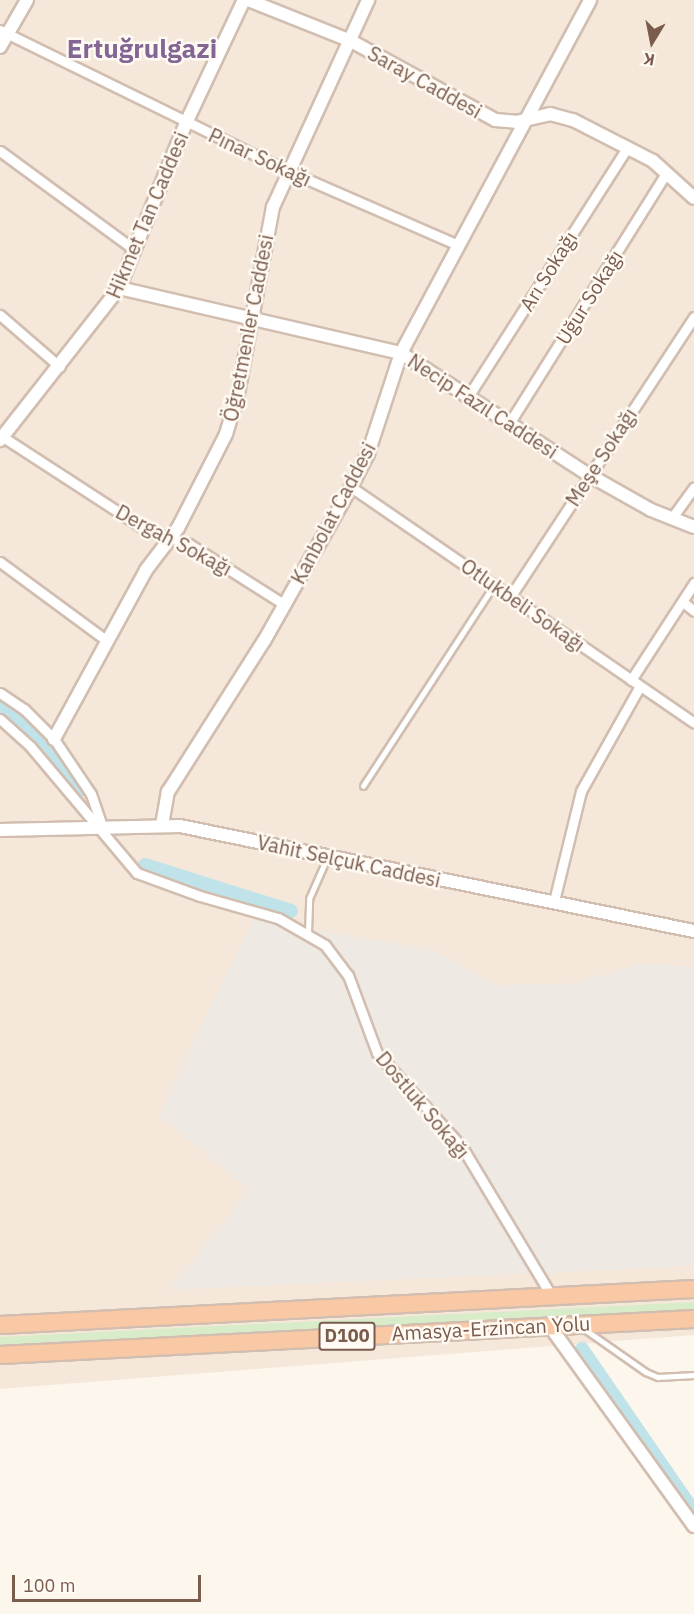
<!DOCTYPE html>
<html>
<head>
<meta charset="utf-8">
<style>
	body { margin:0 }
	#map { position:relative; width:694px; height:1614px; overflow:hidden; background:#fdf6ec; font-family:"IBM Plex Sans",sans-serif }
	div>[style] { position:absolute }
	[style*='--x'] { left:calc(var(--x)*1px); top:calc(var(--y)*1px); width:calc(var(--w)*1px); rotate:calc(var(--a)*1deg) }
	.residential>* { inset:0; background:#f5e8da }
	.industrial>* { inset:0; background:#efe9e4 }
	.green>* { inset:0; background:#d8ecc9 }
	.canal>* { height:14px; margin:-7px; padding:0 7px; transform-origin:7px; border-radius:7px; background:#bfe3e8 }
	.roads { filter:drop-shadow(2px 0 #d1beb0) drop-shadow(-2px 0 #d1beb0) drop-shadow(0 2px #d1beb0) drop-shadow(0 -2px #d1beb0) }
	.service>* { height:4.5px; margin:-2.25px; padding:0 2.25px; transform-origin:2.25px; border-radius:2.25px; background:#fff }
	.minor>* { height:9px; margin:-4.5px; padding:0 4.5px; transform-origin:4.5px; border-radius:4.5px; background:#fff }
	.tertiary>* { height:12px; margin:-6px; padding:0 6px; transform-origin:6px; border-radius:6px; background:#fff }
	.trunk>* { height:16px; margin:-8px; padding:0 8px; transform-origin:8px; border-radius:8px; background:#f9c8a4 }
	span { translate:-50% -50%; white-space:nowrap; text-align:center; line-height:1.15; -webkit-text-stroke:5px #fffaf3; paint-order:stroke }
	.shield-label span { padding:2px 4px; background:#fffaf3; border:2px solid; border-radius:4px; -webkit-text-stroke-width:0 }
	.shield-label { font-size:18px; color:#7a5c4d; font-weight:700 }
	.street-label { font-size:20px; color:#7a5c4d }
	.district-label { font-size:26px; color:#846695; font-weight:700 }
	.north { position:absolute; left:622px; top:12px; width:60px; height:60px; -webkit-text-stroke:4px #fffaf3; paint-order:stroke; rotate:190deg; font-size:16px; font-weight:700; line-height:24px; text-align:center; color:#7a5c4d }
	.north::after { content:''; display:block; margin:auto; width:21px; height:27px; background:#7a5c4d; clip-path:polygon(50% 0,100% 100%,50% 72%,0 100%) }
	.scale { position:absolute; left:12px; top:1575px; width:189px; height:27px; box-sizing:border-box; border:3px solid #7a5c4d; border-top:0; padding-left:8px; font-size:18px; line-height:21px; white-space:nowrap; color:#7a5c4d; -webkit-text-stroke:4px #fffaf3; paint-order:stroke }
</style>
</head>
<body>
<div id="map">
	<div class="residential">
		<i style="clip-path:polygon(0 0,694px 0,694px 1335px,0 1389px)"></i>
	</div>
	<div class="industrial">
		<i style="clip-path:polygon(253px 919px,436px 951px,496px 985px,570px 984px,640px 964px,694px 966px,694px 1266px,169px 1290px,249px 1190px,159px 1115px)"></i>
	</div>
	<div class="green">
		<i style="clip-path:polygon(694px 1302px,694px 1310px,0 1345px,0 1337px)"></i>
	</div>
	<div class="canal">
		<i style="--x:0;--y:709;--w:36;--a:37"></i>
		<i style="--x:29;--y:731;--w:78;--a:51.2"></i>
		<i style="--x:145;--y:865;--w:153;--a:17.5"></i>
		<i style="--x:582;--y:1349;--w:198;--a:55.5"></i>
	</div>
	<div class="roads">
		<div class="service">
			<i style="--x:363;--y:786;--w:240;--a:-56.9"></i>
			<i style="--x:308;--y:933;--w:34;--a:-88"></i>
			<i style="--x:309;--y:899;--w:45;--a:-66.3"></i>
			<i style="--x:586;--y:1330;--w:73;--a:35"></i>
			<i style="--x:646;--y:1372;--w:13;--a:23"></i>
			<i style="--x:658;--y:1377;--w:36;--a:-3"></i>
		</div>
		<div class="minor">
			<i style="--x:0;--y:30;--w:321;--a:26.1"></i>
			<i style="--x:288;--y:171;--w:185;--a:23.5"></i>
			<i style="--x:0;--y:151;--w:167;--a:36.3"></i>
			<i style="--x:0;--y:315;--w:79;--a:40.9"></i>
			<i style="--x:469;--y:395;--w:295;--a:-57.4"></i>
			<i style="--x:510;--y:422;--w:295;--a:-57.9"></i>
			<i style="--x:3;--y:437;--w:173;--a:33"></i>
			<i style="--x:148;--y:531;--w:43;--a:17.6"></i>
			<i style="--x:189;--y:544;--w:114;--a:32.4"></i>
			<i style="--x:351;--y:487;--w:416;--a:34.5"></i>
			<i style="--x:671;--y:519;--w:39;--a:-54"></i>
			<i style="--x:0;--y:562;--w:133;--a:36.4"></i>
			<i style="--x:510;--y:597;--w:335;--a:-56.7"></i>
			<i style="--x:683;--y:602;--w:14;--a:39"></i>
			<i style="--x:631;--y:680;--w:116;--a:-57"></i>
			<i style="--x:0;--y:693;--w:29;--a:34"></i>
			<i style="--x:24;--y:709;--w:42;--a:45"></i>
			<i style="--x:54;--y:739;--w:66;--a:56.1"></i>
			<i style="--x:91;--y:794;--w:34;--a:71"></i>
			<i style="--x:0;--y:719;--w:40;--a:42"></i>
			<i style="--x:30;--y:746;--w:166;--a:49.9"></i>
			<i style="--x:137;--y:873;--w:67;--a:20.1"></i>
			<i style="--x:200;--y:896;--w:81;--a:15.8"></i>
			<i style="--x:278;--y:918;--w:54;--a:29.9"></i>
			<i style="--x:325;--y:945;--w:38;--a:53"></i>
			<i style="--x:348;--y:975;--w:83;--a:69.6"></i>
			<i style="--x:377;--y:1053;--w:127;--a:47.9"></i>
			<i style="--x:462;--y:1147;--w:175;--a:59"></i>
			<i style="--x:554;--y:901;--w:113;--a:-76.2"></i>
			<i style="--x:581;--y:791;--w:120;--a:-60.7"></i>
		</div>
		<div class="tertiary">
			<i style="--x:248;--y:0;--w:111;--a:21.7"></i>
			<i style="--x:351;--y:41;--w:164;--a:28.7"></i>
			<i style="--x:495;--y:120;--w:21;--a:5"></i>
			<i style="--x:516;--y:122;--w:35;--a:-13"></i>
			<i style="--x:550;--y:114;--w:24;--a:15"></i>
			<i style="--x:573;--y:120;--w:90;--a:27.1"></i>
			<i style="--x:653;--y:161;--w:55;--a:42.1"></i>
			<i style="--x:0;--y:47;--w:54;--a:-60.1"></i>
			<i style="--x:119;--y:288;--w:289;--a:13"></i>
			<i style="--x:401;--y:353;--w:224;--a:33"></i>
			<i style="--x:589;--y:475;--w:71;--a:29.4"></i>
			<i style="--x:651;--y:510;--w:46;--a:21.6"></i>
			<i style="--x:0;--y:440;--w:193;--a:-51.9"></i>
			<i style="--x:119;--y:288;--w:178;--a:-67.9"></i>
			<i style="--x:186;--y:123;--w:136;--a:-64.8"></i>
			<i style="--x:54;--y:739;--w:192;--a:-61.4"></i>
			<i style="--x:146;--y:570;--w:53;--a:-52.7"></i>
			<i style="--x:178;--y:528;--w:106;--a:-62.9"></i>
			<i style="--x:226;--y:434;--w:37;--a:-73"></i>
			<i style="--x:237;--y:399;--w:195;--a:-79.4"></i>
			<i style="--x:273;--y:207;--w:228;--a:-65.3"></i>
			<i style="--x:162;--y:825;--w:34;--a:-80"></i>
			<i style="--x:168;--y:792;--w:179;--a:-57.6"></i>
			<i style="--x:264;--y:641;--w:177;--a:-60.5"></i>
			<i style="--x:351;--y:487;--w:37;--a:-63"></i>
			<i style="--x:368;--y:454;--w:106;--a:-71.9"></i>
			<i style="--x:401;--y:353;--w:400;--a:-61.8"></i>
			<i style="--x:0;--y:830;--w:180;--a:-1.3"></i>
			<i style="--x:180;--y:826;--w:525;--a:11.55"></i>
			<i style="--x:549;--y:1325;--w:248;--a:54.2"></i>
		</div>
		<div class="trunk">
			<i style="--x:0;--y:1325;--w:695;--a:-2.97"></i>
			<i style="--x:0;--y:1355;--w:695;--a:-2.97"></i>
		</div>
	</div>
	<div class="shield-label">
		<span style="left:347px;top:1336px">D100</span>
	</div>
	<div class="street-label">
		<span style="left:425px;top:82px;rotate:29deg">Saray Caddesi</span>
		<span style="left:260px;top:157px;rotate:25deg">Pınar Sokağı</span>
		<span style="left:147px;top:215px;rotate:-67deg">Hikmet Tan Caddesi</span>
		<span style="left:548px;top:271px;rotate:-58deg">Arı Sokağı</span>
		<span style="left:589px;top:297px;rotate:-58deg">Uğur Sokağı</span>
		<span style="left:248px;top:328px;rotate:-79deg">Öğretmenler Caddesi</span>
		<span style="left:483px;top:406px;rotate:33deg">Necip Fazıl Caddesi</span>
		<span style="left:601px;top:457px;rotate:-57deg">Meşe Sokağı</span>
		<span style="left:333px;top:513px;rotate:-62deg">Kanbolat Caddesi</span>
		<span style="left:174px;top:540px;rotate:28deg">Dergah Sokağı</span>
		<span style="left:523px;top:605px;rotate:35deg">Otlukbeli Sokağı</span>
		<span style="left:349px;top:861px;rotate:12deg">Vahit Selçuk Caddesi</span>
		<span style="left:423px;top:1105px;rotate:50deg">Dostluk Sokağı</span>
		<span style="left:491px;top:1328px;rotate:-3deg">Amasya-Erzincan Yolu</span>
	</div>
	<div class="district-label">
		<span style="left:142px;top:49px">Ertuğrulgazi</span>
	</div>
	<div class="north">K</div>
	<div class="scale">100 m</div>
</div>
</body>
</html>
